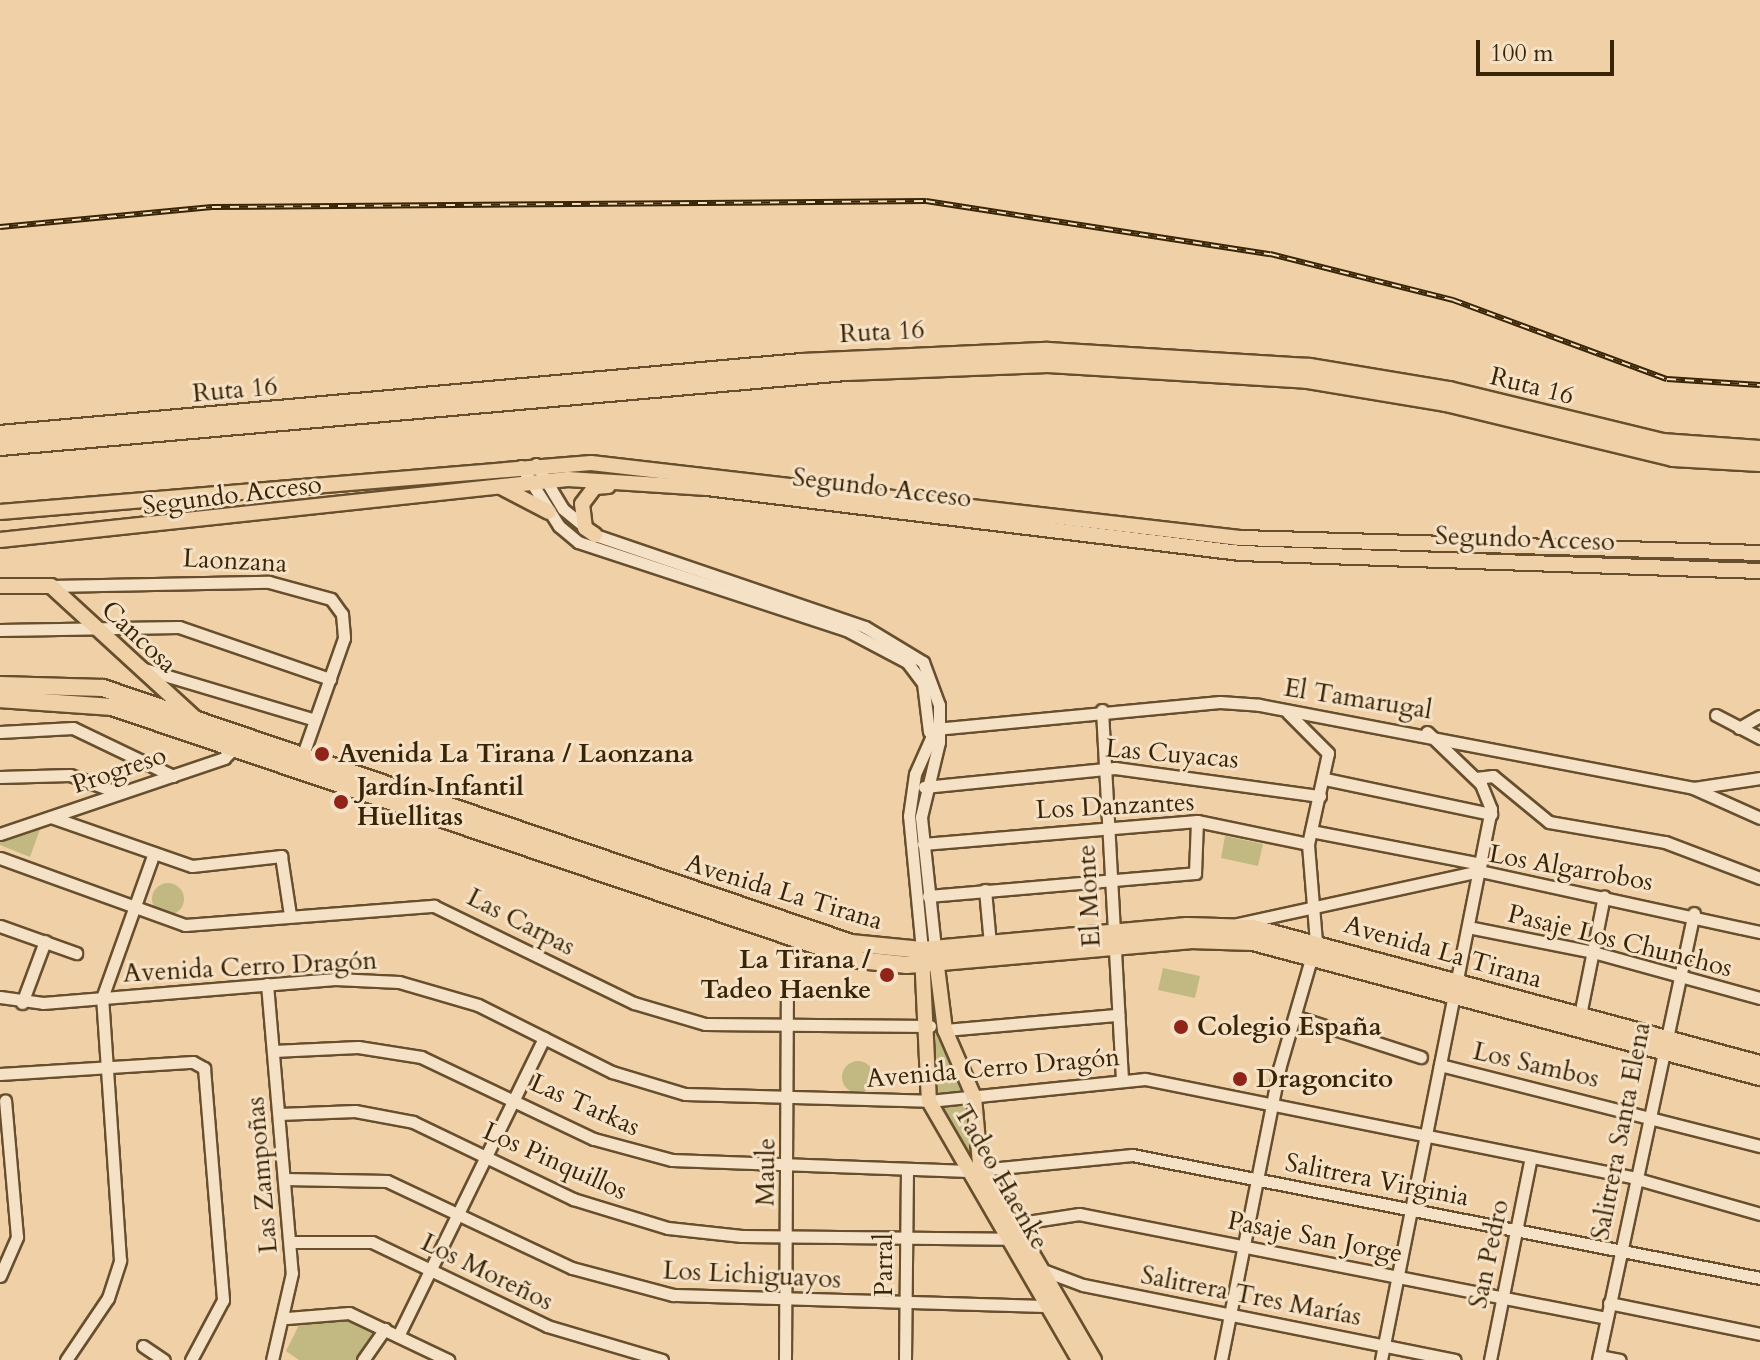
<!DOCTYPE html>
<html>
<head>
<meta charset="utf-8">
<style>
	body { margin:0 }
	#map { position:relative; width:1760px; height:1360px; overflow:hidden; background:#f0d1a7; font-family:Cardo,serif }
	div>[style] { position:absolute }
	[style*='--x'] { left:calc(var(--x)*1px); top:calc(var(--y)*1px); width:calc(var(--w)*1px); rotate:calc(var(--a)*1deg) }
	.green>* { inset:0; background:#c2b982 }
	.round { border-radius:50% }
	.roads { filter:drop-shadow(2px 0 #674f2e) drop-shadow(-2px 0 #674f2e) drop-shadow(0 2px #674f2e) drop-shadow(0 -2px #674f2e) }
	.minor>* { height:11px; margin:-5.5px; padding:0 5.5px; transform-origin:5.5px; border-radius:5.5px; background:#f5e1c6 }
	.major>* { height:14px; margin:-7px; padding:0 7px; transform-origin:7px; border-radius:7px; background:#f0d1a7 }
	.highway>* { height:16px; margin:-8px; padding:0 8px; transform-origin:8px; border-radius:8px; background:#f0d1a7 }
	.rail>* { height:6px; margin-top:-3px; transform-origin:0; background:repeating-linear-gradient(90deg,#f5e1c6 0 9px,#392405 0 18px); box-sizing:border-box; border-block:2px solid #392405 }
	.dots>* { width:22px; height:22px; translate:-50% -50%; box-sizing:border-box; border:4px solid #f5e1c6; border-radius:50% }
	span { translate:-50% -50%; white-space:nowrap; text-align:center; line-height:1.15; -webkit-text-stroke:6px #f5e1c6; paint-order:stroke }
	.street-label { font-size:26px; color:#392405 }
	.poi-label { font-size:26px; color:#392405; font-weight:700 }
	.left { translate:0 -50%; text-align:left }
	.right { translate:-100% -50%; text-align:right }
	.scale { position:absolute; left:1476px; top:40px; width:138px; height:36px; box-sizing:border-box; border:4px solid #392405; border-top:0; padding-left:10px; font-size:24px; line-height:28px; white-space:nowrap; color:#392405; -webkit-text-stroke:6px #f5e1c6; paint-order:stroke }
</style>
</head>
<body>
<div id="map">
	<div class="green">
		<i style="clip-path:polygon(42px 824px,30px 857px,0 845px,0 837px)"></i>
		<i style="clip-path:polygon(1225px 836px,1263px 844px,1258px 866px,1221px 858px)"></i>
		<i class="round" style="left:152px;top:883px;width:32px;height:32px"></i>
		<i style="clip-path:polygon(1163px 968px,1200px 976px,1195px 998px,1158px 990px)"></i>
		<i style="clip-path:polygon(933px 972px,965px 1092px,934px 1095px)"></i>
		<i class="round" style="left:842px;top:1061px;width:32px;height:32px"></i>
		<i style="clip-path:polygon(967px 1102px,971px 1155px,968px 1157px,936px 1106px)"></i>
		<i style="clip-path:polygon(336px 1317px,376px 1331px,357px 1360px,299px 1360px,286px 1351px,300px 1323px)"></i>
	</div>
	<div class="roads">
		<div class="minor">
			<i style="--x:536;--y:464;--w:52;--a:59"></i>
			<i style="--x:563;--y:509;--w:41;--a:39.1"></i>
			<i style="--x:595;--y:535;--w:285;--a:18.8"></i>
			<i style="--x:865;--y:627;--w:68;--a:31.1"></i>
			<i style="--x:923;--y:662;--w:46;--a:69.6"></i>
			<i style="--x:939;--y:705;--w:37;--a:90"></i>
			<i style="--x:939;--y:742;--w:77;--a:103.5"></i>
			<i style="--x:921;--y:817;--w:133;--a:83.9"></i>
			<i style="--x:521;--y:466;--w:71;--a:57.7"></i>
			<i style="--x:559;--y:526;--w:25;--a:40"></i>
			<i style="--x:578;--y:542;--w:282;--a:18.2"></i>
			<i style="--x:846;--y:630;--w:69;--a:27.7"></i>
			<i style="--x:907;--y:662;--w:26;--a:53"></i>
			<i style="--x:923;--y:683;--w:49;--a:83"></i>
			<i style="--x:51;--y:586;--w:218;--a:-1.1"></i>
			<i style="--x:269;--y:582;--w:64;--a:15.3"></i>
			<i style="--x:331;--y:599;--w:19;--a:54"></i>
			<i style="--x:342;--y:614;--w:24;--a:85"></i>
			<i style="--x:344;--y:638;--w:129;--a:109.4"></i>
			<i style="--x:0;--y:630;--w:179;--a:-1"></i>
			<i style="--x:179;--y:627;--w:160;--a:19"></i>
			<i style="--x:144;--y:669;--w:178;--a:16.6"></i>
			<i style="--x:1102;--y:710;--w:370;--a:86.9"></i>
			<i style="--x:1716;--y:715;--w:50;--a:27.6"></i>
			<i style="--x:1739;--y:728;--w:24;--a:-30"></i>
			<i style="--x:0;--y:732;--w:73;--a:-3.1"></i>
			<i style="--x:73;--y:728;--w:111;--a:25.6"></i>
			<i style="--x:0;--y:777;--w:70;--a:-1.6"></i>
			<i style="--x:70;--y:775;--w:52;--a:20.2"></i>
			<i style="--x:1476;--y:778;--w:17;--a:-7"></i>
			<i style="--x:1493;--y:776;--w:72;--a:39.4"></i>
			<i style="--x:1549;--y:822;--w:118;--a:9.8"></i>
			<i style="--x:1665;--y:842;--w:102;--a:20.8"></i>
			<i style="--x:1325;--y:779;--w:170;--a:11.9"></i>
			<i style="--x:924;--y:787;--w:192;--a:-5.7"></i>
			<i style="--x:1115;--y:768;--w:207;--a:7.8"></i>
			<i style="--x:1694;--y:788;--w:67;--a:-8.6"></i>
			<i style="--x:51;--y:817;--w:149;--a:19.2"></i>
			<i style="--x:192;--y:866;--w:90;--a:-6.4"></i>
			<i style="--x:281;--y:856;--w:60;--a:81.3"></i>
			<i style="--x:1311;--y:831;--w:173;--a:11"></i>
			<i style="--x:0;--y:834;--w:237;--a:-18.7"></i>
			<i style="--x:224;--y:758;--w:18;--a:-45"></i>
			<i style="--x:923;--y:844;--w:275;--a:-4.8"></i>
			<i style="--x:1197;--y:821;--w:113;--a:11.7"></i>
			<i style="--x:0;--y:858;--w:197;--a:19.9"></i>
			<i style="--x:185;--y:925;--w:250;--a:-4.4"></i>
			<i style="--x:434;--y:906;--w:222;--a:25.9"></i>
			<i style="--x:634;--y:1003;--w:74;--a:16.5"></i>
			<i style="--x:705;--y:1024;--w:225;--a:0.5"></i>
			<i style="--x:985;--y:890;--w:54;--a:84.7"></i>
			<i style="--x:928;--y:896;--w:268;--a:-4.9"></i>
			<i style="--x:1195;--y:873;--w:52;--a:-87.8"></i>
			<i style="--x:1237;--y:924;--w:249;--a:-12.3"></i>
			<i style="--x:1480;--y:871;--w:287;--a:12.3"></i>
			<i style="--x:0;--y:926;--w:81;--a:19.6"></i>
			<i style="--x:1468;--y:927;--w:127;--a:11.3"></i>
			<i style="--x:1593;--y:952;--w:173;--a:15.4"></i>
			<i style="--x:922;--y:950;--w:135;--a:-95.5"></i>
			<i style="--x:909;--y:816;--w:42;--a:-81.9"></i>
			<i style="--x:915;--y:774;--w:49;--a:-66"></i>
			<i style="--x:935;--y:729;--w:286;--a:-5.4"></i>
			<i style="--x:1220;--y:702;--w:39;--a:4"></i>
			<i style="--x:1259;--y:705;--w:442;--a:10.8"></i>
			<i style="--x:1693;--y:788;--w:73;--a:24.1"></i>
			<i style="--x:267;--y:984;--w:290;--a:85.1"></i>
			<i style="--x:292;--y:1273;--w:89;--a:102.9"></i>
			<i style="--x:0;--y:997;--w:43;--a:7.9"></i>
			<i style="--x:43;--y:1003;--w:293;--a:-4.7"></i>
			<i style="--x:335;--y:979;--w:64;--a:2.7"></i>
			<i style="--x:399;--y:982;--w:82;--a:16.2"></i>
			<i style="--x:478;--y:1005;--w:150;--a:26.6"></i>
			<i style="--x:612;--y:1072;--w:76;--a:16.8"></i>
			<i style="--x:685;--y:1094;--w:244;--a:1.6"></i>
			<i style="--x:929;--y:1101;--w:217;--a:-5.8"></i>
			<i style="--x:1145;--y:1079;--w:499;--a:11.4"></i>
			<i style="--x:1634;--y:1178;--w:131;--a:15.9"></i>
			<i style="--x:22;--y:1003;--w:66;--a:-69.6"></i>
			<i style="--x:1580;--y:1015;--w:121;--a:-78.6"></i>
			<i style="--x:1300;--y:1018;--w:127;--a:17.9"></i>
			<i style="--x:945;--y:1030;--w:174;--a:-5"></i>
			<i style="--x:273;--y:1051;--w:85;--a:-2.7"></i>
			<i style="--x:358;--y:1047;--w:64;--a:9"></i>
			<i style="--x:421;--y:1057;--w:191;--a:25.4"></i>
			<i style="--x:594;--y:1139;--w:81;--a:15.1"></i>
			<i style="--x:672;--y:1160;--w:297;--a:2.1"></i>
			<i style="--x:969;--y:1171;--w:164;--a:-5.6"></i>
			<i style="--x:1132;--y:1155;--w:640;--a:11.08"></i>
			<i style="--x:1440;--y:1065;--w:330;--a:14.2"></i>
			<i style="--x:0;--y:1074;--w:193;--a:-3.6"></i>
			<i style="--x:193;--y:1062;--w:13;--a:29"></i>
			<i style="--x:204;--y:1068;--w:233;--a:85.3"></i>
			<i style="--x:223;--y:1300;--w:68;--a:118.1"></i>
			<i style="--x:279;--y:1114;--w:76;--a:-2.3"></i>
			<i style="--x:355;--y:1111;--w:59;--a:10.7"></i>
			<i style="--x:413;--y:1122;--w:178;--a:25.7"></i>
			<i style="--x:573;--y:1199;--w:99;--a:17"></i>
			<i style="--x:668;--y:1228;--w:74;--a:6.2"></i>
			<i style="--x:742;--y:1236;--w:267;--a:0.6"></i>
			<i style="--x:285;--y:1179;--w:102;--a:1.1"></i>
			<i style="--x:387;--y:1181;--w:204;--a:25.2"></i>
			<i style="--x:572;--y:1268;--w:105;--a:15"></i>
			<i style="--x:673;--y:1295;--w:375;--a:1.7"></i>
			<i style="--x:1014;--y:1224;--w:66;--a:-8.7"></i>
			<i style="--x:1079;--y:1214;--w:537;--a:11.16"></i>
			<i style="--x:291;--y:1242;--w:81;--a:0"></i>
			<i style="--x:372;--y:1242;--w:194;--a:25.6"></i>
			<i style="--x:547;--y:1326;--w:120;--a:16.5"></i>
			<i style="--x:1040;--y:1269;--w:46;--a:20.4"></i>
			<i style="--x:1083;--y:1285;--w:379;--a:11.4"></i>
			<i style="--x:0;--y:1276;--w:43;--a:-66.4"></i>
			<i style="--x:17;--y:1237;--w:137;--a:-95"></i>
			<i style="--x:1609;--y:1303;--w:154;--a:11.6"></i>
			<i style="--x:287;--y:1318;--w:62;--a:-4.6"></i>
			<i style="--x:349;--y:1313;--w:110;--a:25.4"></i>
			<i style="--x:398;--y:1336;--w:332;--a:-63.9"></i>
			<i style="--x:143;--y:1346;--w:25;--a:34"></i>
			<i style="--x:1599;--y:1356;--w:21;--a:11"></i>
			<i style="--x:66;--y:1360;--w:75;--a:-55.9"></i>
			<i style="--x:108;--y:1298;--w:40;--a:-72"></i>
			<i style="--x:120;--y:1260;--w:263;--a:-93.9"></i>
			<i style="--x:102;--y:998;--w:154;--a:-70.3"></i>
			<i style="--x:363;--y:1360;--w:38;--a:-55"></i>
			<i style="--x:785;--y:1360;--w:375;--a:-89.7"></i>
			<i style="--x:905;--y:1360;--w:191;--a:-89.4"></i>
			<i style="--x:1221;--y:1360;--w:297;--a:-78.7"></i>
			<i style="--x:1279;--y:1069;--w:132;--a:-73.8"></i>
			<i style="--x:1316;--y:942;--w:98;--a:-94.7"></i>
			<i style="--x:1308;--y:844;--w:93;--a:-77.6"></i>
			<i style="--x:1328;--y:753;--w:57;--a:-135"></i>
			<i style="--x:1381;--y:1360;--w:562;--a:-78.71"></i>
			<i style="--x:1491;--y:809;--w:27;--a:-112"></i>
			<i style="--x:1481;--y:784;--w:75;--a:-136.1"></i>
			<i style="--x:1490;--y:1360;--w:207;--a:-78.6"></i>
			<i style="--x:1598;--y:1360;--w:457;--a:-77.9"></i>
		</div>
		<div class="major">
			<i style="--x:501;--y:487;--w:54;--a:27.5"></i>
			<i style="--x:0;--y:512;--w:593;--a:-4.74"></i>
			<i style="--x:591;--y:463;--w:653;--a:6.59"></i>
			<i style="--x:1240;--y:538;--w:520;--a:1.65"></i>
			<i style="--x:595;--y:535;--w:12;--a:-145"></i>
			<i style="--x:585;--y:528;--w:24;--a:-97"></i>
			<i style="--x:582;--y:504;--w:21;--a:-53"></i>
			<i style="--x:595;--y:487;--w:13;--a:-4"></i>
			<i style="--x:0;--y:540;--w:571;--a:-6.13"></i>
			<i style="--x:568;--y:479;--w:139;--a:3.7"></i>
			<i style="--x:707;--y:488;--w:537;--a:6.95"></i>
			<i style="--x:1240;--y:553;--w:520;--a:1.98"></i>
			<i style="--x:0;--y:586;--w:51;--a:0"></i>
			<i style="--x:51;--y:586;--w:194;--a:42.5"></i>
			<i style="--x:935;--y:951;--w:80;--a:82.8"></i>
			<i style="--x:945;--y:1030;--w:73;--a:66.6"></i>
			<i style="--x:974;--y:1097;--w:67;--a:84.9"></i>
			<i style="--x:980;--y:1164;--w:227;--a:59.8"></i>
			<i style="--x:922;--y:954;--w:147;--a:87.3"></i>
			<i style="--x:929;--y:1101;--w:299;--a:59.9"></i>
		</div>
		<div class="highway">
			<i style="--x:0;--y:434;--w:805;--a:-5.13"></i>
			<i style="--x:802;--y:362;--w:246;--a:-2.6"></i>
			<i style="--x:1048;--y:351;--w:262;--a:3.5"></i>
			<i style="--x:1310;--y:367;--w:141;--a:9.4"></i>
			<i style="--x:1449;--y:390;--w:219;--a:13.7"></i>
			<i style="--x:1662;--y:442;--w:98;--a:4.1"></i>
			<i style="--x:0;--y:447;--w:849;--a:-5.07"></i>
			<i style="--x:846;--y:372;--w:202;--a:-2.3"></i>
			<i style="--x:1048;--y:364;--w:259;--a:3.5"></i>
			<i style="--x:1307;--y:380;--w:141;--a:9.4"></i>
			<i style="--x:1446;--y:403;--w:234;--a:13.6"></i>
			<i style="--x:1673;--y:458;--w:87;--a:3.3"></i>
			<i style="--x:0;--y:685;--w:103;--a:1.7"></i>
			<i style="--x:103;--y:688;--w:790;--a:18.82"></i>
			<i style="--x:851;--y:943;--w:71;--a:5.6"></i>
			<i style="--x:922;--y:950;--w:266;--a:-5.2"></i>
			<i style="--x:1187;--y:926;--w:66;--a:1.7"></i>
			<i style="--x:1253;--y:928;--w:525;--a:15.02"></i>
			<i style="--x:0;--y:699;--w:112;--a:4.1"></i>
			<i style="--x:112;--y:707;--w:789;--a:18.71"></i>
			<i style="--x:859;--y:960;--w:48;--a:5.9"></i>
			<i style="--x:907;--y:965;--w:284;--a:-5"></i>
			<i style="--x:1190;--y:940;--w:63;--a:1.8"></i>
			<i style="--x:1253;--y:942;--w:525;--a:14.91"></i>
		</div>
	</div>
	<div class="rail">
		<i style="--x:0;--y:227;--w:213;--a:-5.4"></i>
		<i style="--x:212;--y:207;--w:714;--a:-0.48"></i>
		<i style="--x:926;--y:201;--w:348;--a:8.8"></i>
		<i style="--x:1270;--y:254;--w:189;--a:14.1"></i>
		<i style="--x:1453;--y:300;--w:228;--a:20.3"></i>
		<i style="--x:1667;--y:379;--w:93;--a:3.7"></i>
	</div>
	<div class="dots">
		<i style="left:322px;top:754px;background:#8f2418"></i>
		<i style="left:341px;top:802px;background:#8f2418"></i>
		<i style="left:887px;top:975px;background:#8f2418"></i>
		<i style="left:1181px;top:1027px;background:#8f2418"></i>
		<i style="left:1240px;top:1079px;background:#8f2418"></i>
	</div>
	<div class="street-label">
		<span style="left:882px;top:332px;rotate:-3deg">Ruta 16</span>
		<span style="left:1532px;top:386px;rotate:14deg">Ruta 16</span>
		<span style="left:235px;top:390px;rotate:-5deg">Ruta 16</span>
		<span style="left:882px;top:488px;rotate:7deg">Segundo Acceso</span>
		<span style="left:232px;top:495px;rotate:-7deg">Segundo Acceso</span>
		<span style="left:1525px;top:539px;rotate:2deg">Segundo Acceso</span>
		<span style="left:235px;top:561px;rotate:3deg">Laonzana</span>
		<span style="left:139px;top:637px;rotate:43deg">Cancosa</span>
		<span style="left:1358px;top:699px;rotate:9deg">El Tamarugal</span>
		<span style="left:1172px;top:754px;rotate:5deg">Las Cuyacas</span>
		<span style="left:119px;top:770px;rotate:-19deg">Progreso</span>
		<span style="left:1115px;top:806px;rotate:-3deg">Los Danzantes</span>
		<span style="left:1571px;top:868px;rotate:10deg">Los Algarrobos</span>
		<span style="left:784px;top:892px;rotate:17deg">Avenida La Tirana</span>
		<span style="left:1089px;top:896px;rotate:-93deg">El Monte</span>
		<span style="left:521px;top:922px;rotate:27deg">Las Carpas</span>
		<span style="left:1620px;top:941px;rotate:14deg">Pasaje Los Chunchos</span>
		<span style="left:1443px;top:952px;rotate:16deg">Avenida La Tirana</span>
		<span style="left:250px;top:967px;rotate:-3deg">Avenida Cerro Dragón</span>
		<span style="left:1536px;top:1065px;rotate:13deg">Los Sambos</span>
		<span style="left:993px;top:1068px;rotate:-5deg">Avenida Cerro Dragón</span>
		<span style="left:585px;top:1105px;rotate:24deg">Las Tarkas</span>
		<span style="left:1621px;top:1131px;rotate:-79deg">Salitrera Santa Elena</span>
		<span style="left:555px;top:1161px;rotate:24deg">Los Pinquillos</span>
		<span style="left:766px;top:1172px;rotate:-89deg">Maule</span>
		<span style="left:262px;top:1175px;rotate:-95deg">Las Zampoñas</span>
		<span style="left:1001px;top:1177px;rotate:60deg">Tadeo Haenke</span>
		<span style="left:1377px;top:1180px;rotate:11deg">Salitrera Virginia</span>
		<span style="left:1315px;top:1237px;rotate:11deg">Pasaje San Jorge</span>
		<span style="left:1489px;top:1254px;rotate:-78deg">San Pedro</span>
		<span style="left:884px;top:1265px;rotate:-90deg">Parral</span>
		<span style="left:487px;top:1272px;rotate:26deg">Los Moreños</span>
		<span style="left:752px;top:1275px;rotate:3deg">Los Lichiguayos</span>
		<span style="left:1251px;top:1296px;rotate:11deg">Salitrera Tres Marías</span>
	</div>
	<div class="poi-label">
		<span class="left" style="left:338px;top:754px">Avenida La Tirana / Laonzana</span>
		<span class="left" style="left:357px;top:802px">Jardín Infantil<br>Huellitas</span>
		<span class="right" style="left:871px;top:975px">La Tirana /<br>Tadeo Haenke</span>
		<span class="left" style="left:1197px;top:1027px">Colegio España</span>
		<span class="left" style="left:1256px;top:1079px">Dragoncito</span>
	</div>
	<div class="scale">100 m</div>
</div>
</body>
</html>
